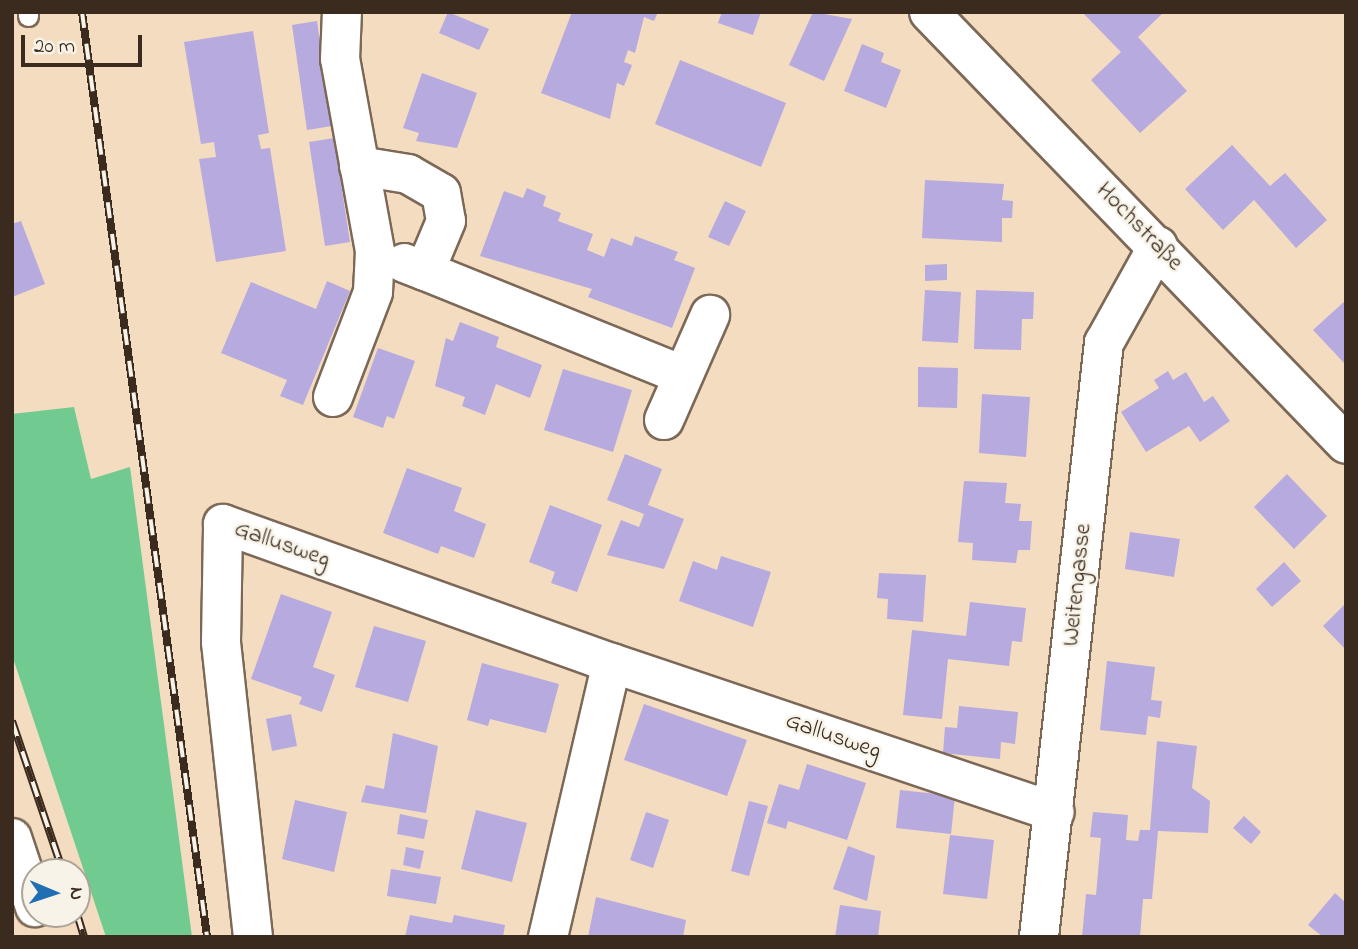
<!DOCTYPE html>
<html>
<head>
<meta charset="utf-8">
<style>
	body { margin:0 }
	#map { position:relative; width:1358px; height:949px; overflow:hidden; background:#f4dcc0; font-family:"Indie Flower",sans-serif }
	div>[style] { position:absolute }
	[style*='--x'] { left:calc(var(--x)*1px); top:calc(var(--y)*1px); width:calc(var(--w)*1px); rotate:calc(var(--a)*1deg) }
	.green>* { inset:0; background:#71ca90 }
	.building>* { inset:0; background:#b6aadf }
	.roads { filter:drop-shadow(2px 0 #7c6857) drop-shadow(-2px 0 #7c6857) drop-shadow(0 2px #7c6857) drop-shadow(0 -2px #7c6857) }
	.service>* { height:19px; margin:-9.5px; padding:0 9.5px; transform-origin:9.5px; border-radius:9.5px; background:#fff }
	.minor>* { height:38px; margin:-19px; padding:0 19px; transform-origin:19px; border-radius:19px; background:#fff }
	.tertiary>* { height:38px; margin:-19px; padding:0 19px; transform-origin:19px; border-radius:19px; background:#fff }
	.rail>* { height:8px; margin-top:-4px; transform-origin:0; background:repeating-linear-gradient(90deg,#f7f3e8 0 16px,#3b2a1e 0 32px); box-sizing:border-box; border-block:2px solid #3b2a1e }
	span { translate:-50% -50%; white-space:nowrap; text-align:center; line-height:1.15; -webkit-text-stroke:5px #f7f3e8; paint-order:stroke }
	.street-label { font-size:24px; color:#3b2a1e }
	.frame { position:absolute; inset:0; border:14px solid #3b2a1e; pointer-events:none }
	.north { position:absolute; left:21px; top:858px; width:70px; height:70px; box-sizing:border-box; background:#f7f3e8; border:2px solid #aca397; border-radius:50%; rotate:92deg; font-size:19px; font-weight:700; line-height:28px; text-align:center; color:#3b2a1e }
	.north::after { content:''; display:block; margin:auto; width:24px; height:32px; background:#1f6fb2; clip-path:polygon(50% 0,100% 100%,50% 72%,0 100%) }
	.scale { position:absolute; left:21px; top:35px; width:121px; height:32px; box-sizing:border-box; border:4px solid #3b2a1e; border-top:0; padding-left:9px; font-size:21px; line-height:24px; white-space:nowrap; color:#3b2a1e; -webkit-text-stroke:5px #f7f3e8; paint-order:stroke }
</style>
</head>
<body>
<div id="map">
	<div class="green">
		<i style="clip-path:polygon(74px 407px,91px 479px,130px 467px,192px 937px,106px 937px,12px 655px,12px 414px)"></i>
	</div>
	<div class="building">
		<i style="clip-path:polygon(448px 12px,489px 29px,479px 50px,439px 33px)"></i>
		<i style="clip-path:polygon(572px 12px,658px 12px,654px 21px,644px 17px,635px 53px,628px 50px,624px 62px,632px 65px,624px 86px,617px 83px,610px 119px,541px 93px)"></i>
		<i style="clip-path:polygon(722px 12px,761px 12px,753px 35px,718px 23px)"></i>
		<i style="clip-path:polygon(813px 12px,852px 19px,824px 81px,789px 65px)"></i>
		<i style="clip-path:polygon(1082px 12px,1164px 12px,1138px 37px,1187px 91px,1140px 133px,1091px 80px,1121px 52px)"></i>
		<i style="clip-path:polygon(317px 21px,332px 126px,307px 130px,292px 25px)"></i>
		<i style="clip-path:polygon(253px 31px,269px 133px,258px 135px,261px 149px,270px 148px,286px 251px,216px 262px,199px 159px,216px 157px,214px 142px,201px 144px,184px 42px)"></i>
		<i style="clip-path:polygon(862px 44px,884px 53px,881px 62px,901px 70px,886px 108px,844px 91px)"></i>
		<i style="clip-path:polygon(680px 60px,786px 103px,761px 167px,655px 124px)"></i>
		<i style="clip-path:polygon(422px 73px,477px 93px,457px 148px,416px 141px,419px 133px,403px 128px)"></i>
		<i style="clip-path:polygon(334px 138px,350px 242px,325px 246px,309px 142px)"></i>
		<i style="clip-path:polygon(1232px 145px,1270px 186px,1285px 173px,1327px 220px,1296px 248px,1254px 200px,1223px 230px,1185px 189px)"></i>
		<i style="clip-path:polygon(925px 180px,1004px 184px,1002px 200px,1013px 201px,1012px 218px,1002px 218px,1002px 242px,922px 238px)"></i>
		<i style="clip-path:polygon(527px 188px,546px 196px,543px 206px,561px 213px,558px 221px,593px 234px,587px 250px,604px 257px,611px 238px,632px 246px,635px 236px,678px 252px,674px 260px,695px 268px,672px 328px,588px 297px,592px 289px,480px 256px,504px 191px,523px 198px)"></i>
		<i style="clip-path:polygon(725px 201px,746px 211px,729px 246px,708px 237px)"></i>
		<i style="clip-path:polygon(21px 221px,45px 284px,12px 297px,12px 224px)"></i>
		<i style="clip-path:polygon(947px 264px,947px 280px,925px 281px,925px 265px)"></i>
		<i style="clip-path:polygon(327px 281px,350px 291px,303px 405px,280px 396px,287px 380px,221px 353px,251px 282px,316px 309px)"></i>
		<i style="clip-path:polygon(925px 290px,961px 292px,958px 343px,922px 341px)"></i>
		<i style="clip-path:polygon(976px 290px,1034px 292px,1033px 319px,1022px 319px,1021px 350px,974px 349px)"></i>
		<i style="clip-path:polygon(1346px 300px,1346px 365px,1313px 330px)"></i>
		<i style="clip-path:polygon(460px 322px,499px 337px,496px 347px,542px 365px,530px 398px,496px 384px,485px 415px,462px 406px,465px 397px,435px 386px,446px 338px,453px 341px)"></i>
		<i style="clip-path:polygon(378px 348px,415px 361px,394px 419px,387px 416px,383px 428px,353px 417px)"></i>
		<i style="clip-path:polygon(918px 367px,958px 368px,957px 408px,918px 407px)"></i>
		<i style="clip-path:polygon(563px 369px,632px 390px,613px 452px,544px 430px)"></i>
		<i style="clip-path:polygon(1168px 371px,1173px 380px,1186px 372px,1204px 402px,1213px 396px,1230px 421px,1200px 442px,1189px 426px,1146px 452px,1121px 412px,1159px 388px,1154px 380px)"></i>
		<i style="clip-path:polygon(982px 394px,1030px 397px,1026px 457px,979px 453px)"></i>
		<i style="clip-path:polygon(625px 454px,662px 469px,648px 505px,684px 519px,664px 569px,607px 555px,621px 520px,639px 527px,644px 514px,607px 500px)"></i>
		<i style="clip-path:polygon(407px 468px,462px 488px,454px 511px,486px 524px,474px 558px,441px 546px,438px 554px,383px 533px)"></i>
		<i style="clip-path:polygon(1287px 474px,1327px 516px,1294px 549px,1254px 507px)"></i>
		<i style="clip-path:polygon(964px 481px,1007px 483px,1005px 503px,1021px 504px,1019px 521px,1032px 521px,1030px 550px,1018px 550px,1016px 563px,972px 560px,973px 543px,958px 542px)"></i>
		<i style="clip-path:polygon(550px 505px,602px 525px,577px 592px,551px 583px,555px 572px,529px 562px)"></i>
		<i style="clip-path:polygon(1130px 532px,1180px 539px,1174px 577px,1125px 569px)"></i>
		<i style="clip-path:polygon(721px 556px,771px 572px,753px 627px,679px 601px,693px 561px,717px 570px)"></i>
		<i style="clip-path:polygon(1284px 562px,1301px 581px,1272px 607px,1256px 589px)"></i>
		<i style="clip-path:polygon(879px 573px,926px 575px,923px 622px,887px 619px,888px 599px,877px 598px)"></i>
		<i style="clip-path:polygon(281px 594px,332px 612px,313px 667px,335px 675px,322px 712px,299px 704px,302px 697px,251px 679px)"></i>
		<i style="clip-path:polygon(970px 602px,1026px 608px,1022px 642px,1012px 641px,1009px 666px,948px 659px,942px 719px,903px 715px,912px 630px,966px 636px)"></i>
		<i style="clip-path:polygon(1346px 603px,1346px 650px,1323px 626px)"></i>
		<i style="clip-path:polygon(374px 626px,426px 641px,408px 702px,355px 687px)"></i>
		<i style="clip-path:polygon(1107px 661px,1155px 667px,1151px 700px,1162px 701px,1160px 718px,1148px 716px,1146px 735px,1100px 730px)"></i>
		<i style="clip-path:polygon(482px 663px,559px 684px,546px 733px,490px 719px,488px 726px,467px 720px)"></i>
		<i style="clip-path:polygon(644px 704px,747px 740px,727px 796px,624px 760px)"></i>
		<i style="clip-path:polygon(959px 706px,1018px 712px,1015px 744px,1001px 742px,1000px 759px,943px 753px,945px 727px,957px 728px)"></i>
		<i style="clip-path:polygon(291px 714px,297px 746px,272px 751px,266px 719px)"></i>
		<i style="clip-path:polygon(393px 733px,438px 746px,426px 813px,361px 802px,366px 785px,384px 789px)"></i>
		<i style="clip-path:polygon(1157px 741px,1197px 746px,1192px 788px,1210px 801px,1208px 833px,1158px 831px,1152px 899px,1143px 899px,1140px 937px,1082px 937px,1086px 894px,1096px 895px,1101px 838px,1090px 837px,1093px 812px,1128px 815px,1126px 840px,1138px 841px,1140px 830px,1150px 830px)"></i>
		<i style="clip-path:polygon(807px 764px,866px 783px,847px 840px,788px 821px,786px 829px,767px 823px,779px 784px,799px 790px)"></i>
		<i style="clip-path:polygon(900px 790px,955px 796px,951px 834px,896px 828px)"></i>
		<i style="clip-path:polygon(295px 800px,347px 812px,334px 872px,282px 859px)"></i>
		<i style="clip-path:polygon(749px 801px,768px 806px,749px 876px,731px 871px)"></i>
		<i style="clip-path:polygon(476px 810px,527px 823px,512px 882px,461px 869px)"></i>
		<i style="clip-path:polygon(646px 812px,669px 820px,653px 868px,630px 860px)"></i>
		<i style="clip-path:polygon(400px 814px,428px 820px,424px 839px,397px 834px)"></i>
		<i style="clip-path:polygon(1244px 816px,1261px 832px,1251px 844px,1233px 828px)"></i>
		<i style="clip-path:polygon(950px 835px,994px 840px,987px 899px,943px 894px)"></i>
		<i style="clip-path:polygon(848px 846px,875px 856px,867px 901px,833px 889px)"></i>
		<i style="clip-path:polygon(406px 847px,424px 851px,420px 869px,403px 865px)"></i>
		<i style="clip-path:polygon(391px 869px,441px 877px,436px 904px,387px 896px)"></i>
		<i style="clip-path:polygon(1335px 893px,1346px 903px,1346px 937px,1323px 937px,1308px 925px)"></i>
		<i style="clip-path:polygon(596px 897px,686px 920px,683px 937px,588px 937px)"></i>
		<i style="clip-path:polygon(840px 905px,881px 911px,878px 937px,835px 937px)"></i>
		<i style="clip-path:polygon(410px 915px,452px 923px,454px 915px,505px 925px,503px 937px,405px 937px)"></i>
	</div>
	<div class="roads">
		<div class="service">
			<i style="--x:28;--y:12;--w:4;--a:90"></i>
		</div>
		<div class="minor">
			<i style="--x:359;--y:166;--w:50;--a:9.3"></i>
			<i style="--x:408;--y:174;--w:38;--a:30"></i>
			<i style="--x:441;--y:193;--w:28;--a:80"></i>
			<i style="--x:446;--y:221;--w:54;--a:112.8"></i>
			<i style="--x:425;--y:271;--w:22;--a:-159"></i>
			<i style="--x:425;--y:271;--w:278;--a:22"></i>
			<i style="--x:333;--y:397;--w:112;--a:-69.1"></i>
			<i style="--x:373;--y:292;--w:41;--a:-87.2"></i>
			<i style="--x:375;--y:251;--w:195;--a:-100.3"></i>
			<i style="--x:340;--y:59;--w:47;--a:-87.6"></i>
			<i style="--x:664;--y:420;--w:115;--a:-66.3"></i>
			<i style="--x:12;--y:838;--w:73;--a:71.6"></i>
			<i style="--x:253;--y:937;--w:297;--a:-96.2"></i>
			<i style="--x:221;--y:642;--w:118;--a:-89"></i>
			<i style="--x:223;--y:524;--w:413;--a:19.7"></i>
			<i style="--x:548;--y:937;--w:281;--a:-76.9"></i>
			<i style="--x:612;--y:663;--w:467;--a:18.6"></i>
			<i style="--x:1039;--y:937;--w:598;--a:-83.76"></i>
			<i style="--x:1104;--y:343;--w:111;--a:-60.9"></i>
		</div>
		<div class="tertiary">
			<i style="--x:929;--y:12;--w:600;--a:46.01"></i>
		</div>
	</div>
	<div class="rail">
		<i style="--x:82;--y:12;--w:933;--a:82.3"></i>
		<i style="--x:12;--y:721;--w:159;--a:71.3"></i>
		<i style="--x:77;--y:914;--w:24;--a:73"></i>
	</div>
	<div class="street-label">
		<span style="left:1139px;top:227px;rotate:46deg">Hochstraße</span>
		<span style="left:282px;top:545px;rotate:19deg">Gallusweg</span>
		<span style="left:1078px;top:585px;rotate:-84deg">Weitengasse</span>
		<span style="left:833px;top:737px;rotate:19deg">Gallusweg</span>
	</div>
	<div class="frame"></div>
	<div class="north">N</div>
	<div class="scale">20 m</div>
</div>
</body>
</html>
